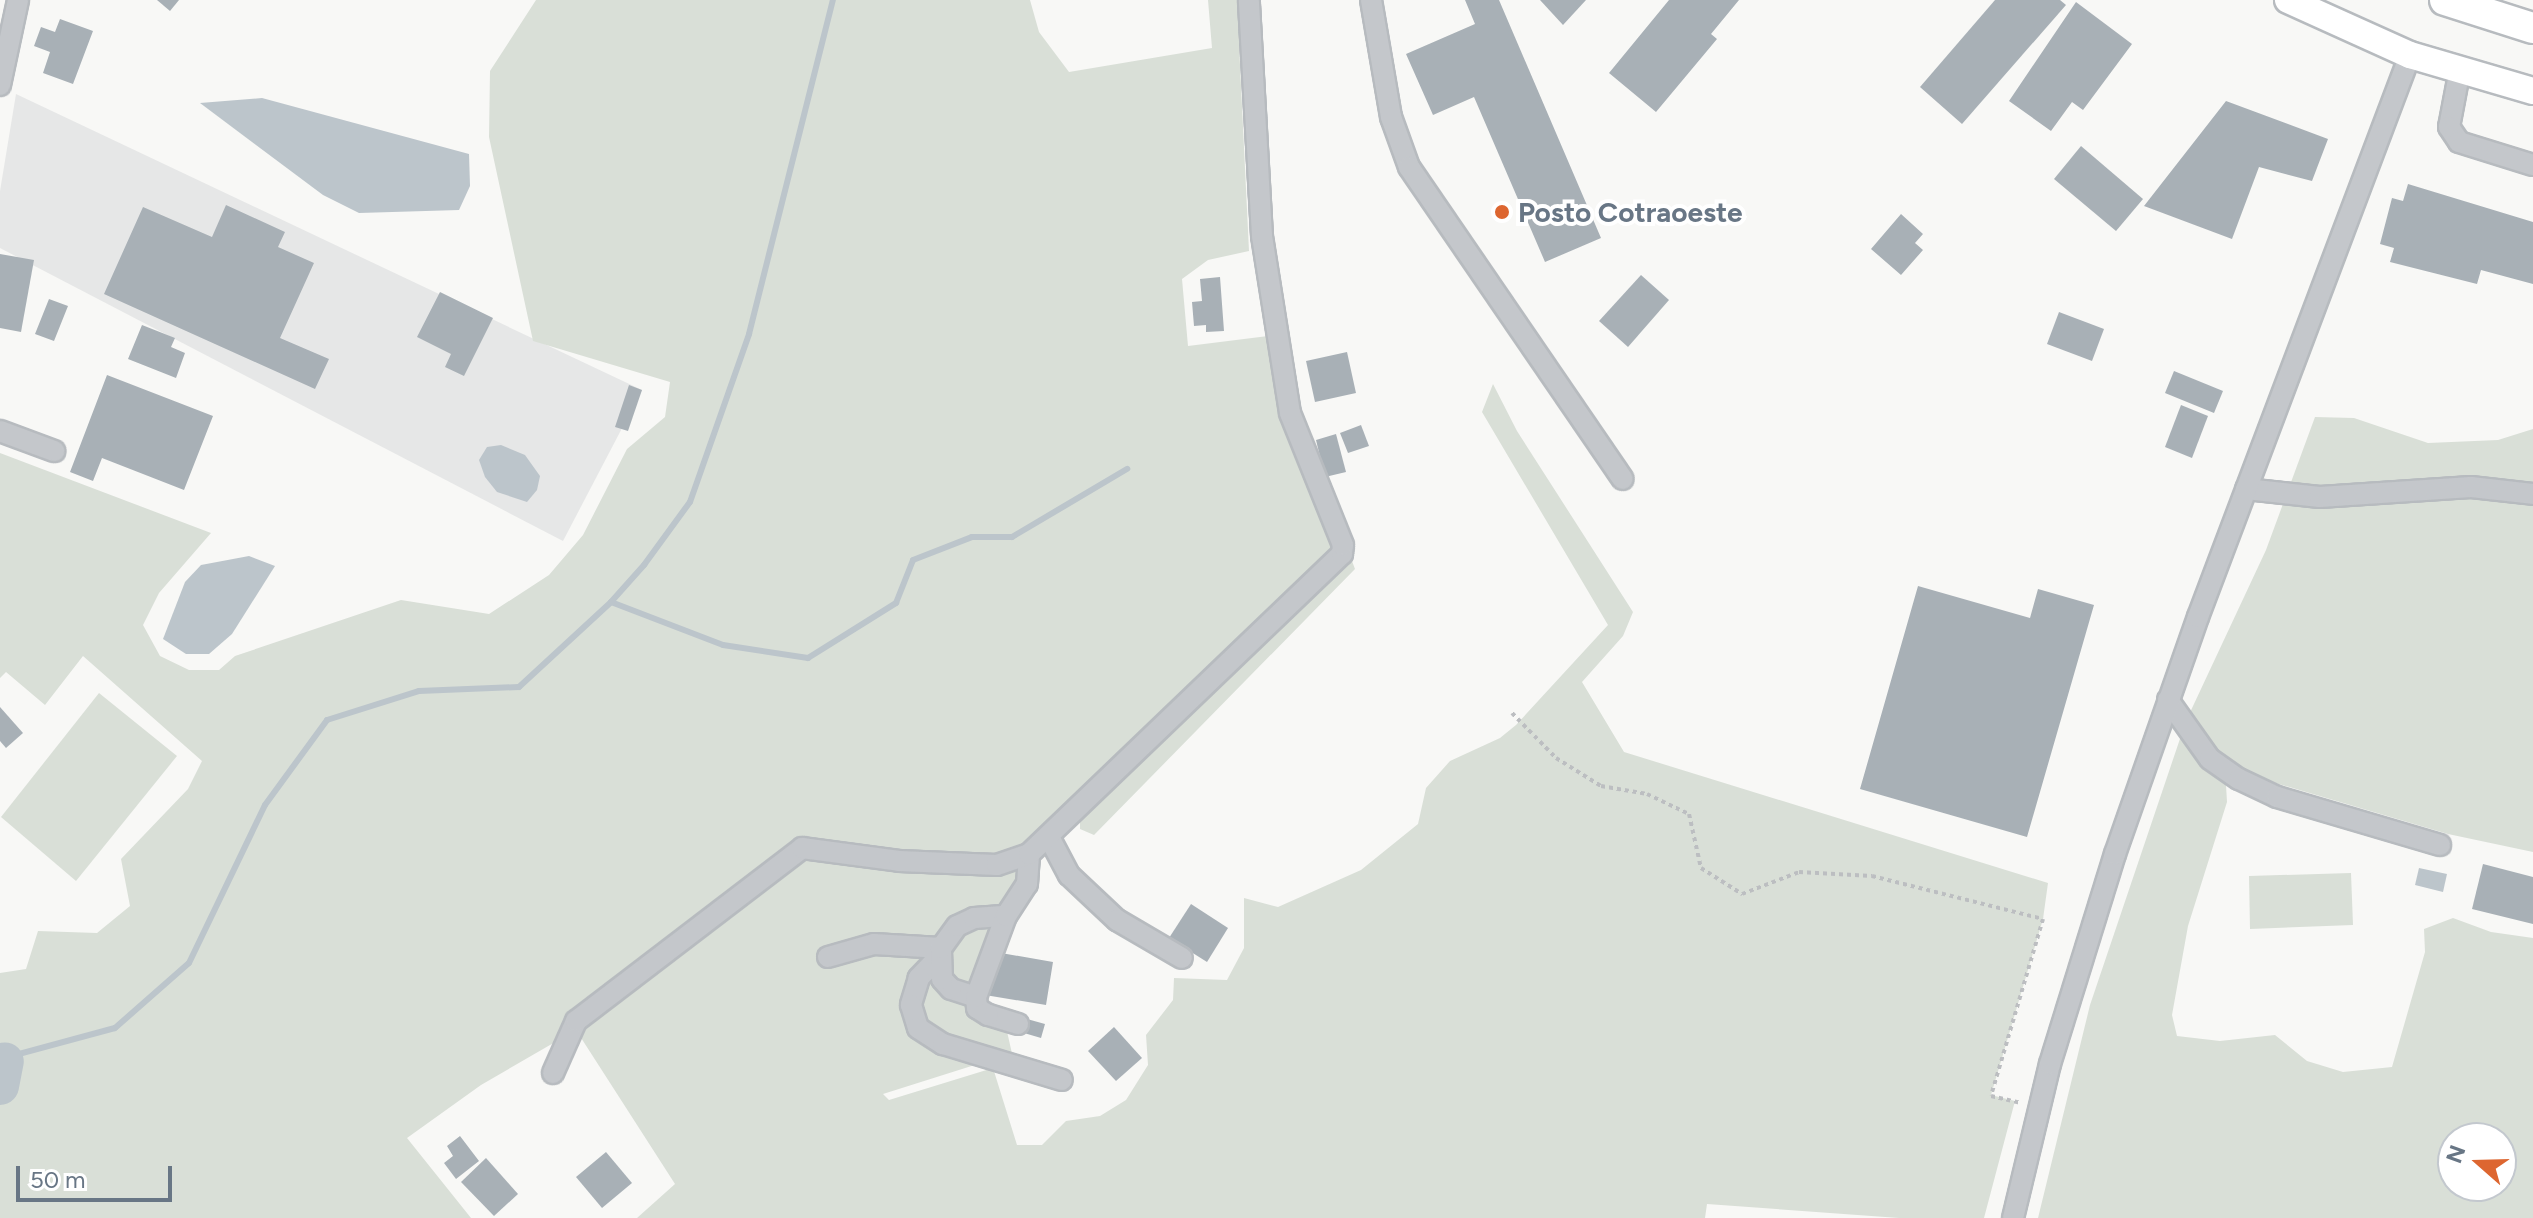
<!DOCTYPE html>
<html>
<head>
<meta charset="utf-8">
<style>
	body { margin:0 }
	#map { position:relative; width:2533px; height:1218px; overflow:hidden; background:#f8f8f6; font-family:Figtree,sans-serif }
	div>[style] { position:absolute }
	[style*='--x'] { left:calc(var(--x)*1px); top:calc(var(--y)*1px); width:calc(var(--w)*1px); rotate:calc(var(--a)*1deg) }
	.built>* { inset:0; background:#e6e7e7 }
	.green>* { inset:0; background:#d9dfd7 }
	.water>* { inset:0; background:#bcc5cb }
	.stream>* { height:6px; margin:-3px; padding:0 3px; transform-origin:3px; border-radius:3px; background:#bcc5cb }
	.river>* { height:38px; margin:-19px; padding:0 19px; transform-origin:19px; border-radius:19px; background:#bcc5cb }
	.building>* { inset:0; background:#a8b0b6 }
	.path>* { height:4px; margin-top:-2px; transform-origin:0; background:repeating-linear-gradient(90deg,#bcbec1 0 4px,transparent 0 8px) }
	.roads { filter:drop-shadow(2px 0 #b7bbbf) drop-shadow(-2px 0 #b7bbbf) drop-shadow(0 2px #b7bbbf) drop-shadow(0 -2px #b7bbbf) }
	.minor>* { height:20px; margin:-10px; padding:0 10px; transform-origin:10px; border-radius:10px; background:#c4c7cb }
	.major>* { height:26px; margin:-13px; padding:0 13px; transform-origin:13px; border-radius:13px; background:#fff }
	.highway>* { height:30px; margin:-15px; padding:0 15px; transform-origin:15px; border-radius:15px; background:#fff }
	.dots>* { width:22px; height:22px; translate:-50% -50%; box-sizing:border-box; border:4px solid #fff; border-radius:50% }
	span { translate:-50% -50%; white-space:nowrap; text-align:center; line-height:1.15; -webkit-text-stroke:8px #fff; paint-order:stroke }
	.poi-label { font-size:28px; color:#687685; font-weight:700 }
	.left { translate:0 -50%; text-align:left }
	.north { position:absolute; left:2437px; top:1122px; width:80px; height:80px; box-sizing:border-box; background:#fff; border:2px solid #c3c8ce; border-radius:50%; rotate:290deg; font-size:22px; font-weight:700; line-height:32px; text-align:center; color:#687685 }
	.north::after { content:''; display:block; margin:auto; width:28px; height:36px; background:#dd6630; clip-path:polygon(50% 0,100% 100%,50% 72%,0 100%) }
	.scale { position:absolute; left:16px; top:1166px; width:156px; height:36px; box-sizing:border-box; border:4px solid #687685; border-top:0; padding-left:10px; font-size:24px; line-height:28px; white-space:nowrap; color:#687685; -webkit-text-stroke:6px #fff; paint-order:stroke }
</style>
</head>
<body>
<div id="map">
	<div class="built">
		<i style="clip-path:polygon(16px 94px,642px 390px,563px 541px,0 248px,0 191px)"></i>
	</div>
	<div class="green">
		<i style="clip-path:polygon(536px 0,1030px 0,1039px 32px,1069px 72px,1212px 48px,1208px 0,1242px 0,1239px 44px,1249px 251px,1208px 260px,1182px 279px,1188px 346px,1268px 336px,1355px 569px,1094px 835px,1080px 829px,1080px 822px,1034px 864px,972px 995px,1006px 1027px,1013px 1058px,1000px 1057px,883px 1094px,889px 1100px,993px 1068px,1017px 1145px,1042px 1145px,1066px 1121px,1100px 1116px,1126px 1100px,1148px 1065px,1146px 1035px,1173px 1000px,1174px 978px,1227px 980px,1244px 948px,1244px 898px,1278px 907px,1361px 870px,1418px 824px,1426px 788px,1450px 761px,1500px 738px,1516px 725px,1608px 625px,1482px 412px,1493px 384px,1517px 431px,1633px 612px,1623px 636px,1582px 682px,1624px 752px,2048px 883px,2043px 919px,1991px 1095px,2015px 1101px,1984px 1218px,1899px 1218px,1707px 1204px,1705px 1218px,637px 1218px,675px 1184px,576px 1030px,481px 1085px,407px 1138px,471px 1218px,0 1218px,0 973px,26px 969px,38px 931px,97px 933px,130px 906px,121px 859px,188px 789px,202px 761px,83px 656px,45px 705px,6px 672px,0 678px,0 453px,211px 533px,159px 593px,143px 625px,160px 656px,189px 670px,219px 670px,235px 656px,401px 600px,489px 614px,549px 575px,583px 535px,627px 449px,665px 417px,670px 382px,533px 341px,489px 137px,490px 71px)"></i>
		<i style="clip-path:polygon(evenodd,2315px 417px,2354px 418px,2428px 443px,2498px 440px,2533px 429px,2533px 852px,2448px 834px,2225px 768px,2227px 802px,2188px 926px,2172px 1015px,2177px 1036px,2220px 1041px,2275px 1035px,2307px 1061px,2343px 1072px,2392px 1067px,2425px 952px,2424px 929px,2453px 918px,2491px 932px,2533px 938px,2533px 1218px,2038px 1218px,2090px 1005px,2186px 721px,2266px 550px,2315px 417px,2453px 1138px,2501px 1138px,2501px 1186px,2453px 1186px,2453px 1138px)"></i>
		<i style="clip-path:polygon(99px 693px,177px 756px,76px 881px,1px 817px)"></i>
		<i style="clip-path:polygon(2351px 873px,2353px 925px,2250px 929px,2249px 876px)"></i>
	</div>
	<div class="water">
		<i style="clip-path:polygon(262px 98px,469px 154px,470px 186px,459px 210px,359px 213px,323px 195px,200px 103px)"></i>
		<i style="clip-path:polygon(501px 445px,525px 455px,540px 476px,537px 490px,527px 502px,497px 492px,485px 477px,479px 460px,487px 447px)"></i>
		<i style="clip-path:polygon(249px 556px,275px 566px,232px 634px,209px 654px,186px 654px,163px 639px,185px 582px,201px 565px)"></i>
		<i style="clip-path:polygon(2419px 868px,2447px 874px,2443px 892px,2415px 885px)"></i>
	</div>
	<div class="stream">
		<i style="--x:611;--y:602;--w:120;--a:21"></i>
		<i style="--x:723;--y:645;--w:86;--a:8.7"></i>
		<i style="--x:808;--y:658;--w:104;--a:-32"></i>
		<i style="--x:896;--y:603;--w:46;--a:-68.4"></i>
		<i style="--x:913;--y:560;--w:63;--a:-21.3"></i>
		<i style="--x:972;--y:537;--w:40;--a:0"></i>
		<i style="--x:1012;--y:537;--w:134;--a:-30.6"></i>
		<i style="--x:0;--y:1059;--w:119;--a:-15.1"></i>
		<i style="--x:115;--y:1028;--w:98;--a:-41.3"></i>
		<i style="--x:189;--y:963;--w:175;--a:-64.3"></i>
		<i style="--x:265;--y:805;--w:105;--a:-53.9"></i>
		<i style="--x:327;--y:720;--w:96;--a:-17.5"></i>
		<i style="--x:419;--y:691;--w:100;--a:-2.3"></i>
		<i style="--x:519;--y:687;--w:125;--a:-42.7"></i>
		<i style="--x:611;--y:602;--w:50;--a:-48.3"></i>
		<i style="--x:644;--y:565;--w:78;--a:-53.9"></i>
		<i style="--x:690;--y:502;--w:178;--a:-70.6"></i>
		<i style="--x:749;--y:334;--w:344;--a:-75.9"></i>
	</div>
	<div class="river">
		<i style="--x:0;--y:1086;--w:25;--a:-79"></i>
	</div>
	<div class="building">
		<i style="clip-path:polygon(157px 0,179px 0,170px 11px)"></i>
		<i style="clip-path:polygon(1465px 0,1499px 0,1601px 238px,1545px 262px,1474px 97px,1433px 115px,1406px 54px,1475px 24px)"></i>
		<i style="clip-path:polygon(1540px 0,1586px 0,1563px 25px)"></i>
		<i style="clip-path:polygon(1669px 0,1739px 0,1711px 34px,1717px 39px,1656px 112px,1609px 73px)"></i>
		<i style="clip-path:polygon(1995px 0,2060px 0,2066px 5px,1962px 124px,1920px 87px)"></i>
		<i style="clip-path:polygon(2076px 2px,2132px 44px,2083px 110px,2072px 102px,2051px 131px,2009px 101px)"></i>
		<i style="clip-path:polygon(60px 19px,93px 31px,73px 84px,43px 73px,50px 52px,34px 46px,41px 27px,55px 32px)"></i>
		<i style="clip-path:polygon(2226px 101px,2328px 139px,2312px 181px,2259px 167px,2232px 239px,2144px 206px)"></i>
		<i style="clip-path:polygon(2081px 146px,2143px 199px,2116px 231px,2054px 179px)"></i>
		<i style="clip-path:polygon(2408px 184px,2533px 222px,2533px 284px,2481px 270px,2477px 284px,2390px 262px,2394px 248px,2380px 244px,2392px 198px,2403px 201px)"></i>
		<i style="clip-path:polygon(226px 205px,285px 232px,278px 247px,314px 263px,280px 338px,329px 359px,315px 389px,104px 294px,143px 207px,212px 237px)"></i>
		<i style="clip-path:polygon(1901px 214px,1923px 234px,1915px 243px,1923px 250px,1901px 275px,1871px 249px)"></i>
		<i style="clip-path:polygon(0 254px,34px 260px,21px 332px,0 328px)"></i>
		<i style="clip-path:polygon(1641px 275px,1669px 300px,1628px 347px,1599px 321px)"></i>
		<i style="clip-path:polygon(1220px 277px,1224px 331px,1206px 332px,1206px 325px,1194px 326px,1192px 302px,1202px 301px,1200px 279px)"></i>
		<i style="clip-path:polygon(440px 292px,493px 318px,464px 376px,445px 367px,451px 354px,417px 337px)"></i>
		<i style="clip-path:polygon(49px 299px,68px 306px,54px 341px,35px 334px)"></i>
		<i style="clip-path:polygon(2059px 312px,2104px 329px,2092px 361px,2047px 344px)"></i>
		<i style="clip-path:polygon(142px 325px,175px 338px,171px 347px,185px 353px,176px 378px,128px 359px)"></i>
		<i style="clip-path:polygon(1347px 352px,1356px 393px,1315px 402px,1306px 361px)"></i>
		<i style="clip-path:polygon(2174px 371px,2223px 391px,2214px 413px,2165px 393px)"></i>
		<i style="clip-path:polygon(107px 375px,213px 416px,184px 490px,102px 458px,93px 481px,70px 472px)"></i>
		<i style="clip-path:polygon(629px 385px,642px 390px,628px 431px,615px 427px)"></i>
		<i style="clip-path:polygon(2181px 405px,2208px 416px,2192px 458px,2165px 447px)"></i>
		<i style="clip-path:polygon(1361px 425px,1369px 446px,1348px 453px,1340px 433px)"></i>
		<i style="clip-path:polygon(1336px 434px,1346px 472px,1325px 477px,1316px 440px)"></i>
		<i style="clip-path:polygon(1918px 586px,2030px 618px,2038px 589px,2094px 605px,2027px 837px,1860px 789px)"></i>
		<i style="clip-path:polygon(0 707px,23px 733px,6px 748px,0 741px)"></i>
		<i style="clip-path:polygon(2483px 864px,2533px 877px,2533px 924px,2472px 909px)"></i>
		<i style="clip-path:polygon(1191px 904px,1228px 928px,1207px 962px,1169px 938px)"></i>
		<i style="clip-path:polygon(1001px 953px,1053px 962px,1046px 1005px,985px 995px,990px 968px,999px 969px)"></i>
		<i style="clip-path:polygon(1027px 1019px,1045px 1024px,1041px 1038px,1024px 1033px)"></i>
		<i style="clip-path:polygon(1114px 1027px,1142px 1058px,1116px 1081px,1088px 1051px)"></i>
		<i style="clip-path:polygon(460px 1136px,479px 1161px,456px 1179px,444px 1163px,453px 1156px,447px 1146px)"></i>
		<i style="clip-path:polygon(606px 1152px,632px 1183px,602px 1208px,576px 1177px)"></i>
		<i style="clip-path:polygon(486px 1158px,518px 1194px,494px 1216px,461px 1182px)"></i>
	</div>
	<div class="path">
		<i style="--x:1512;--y:713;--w:63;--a:45.6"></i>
		<i style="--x:1556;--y:758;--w:53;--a:31.9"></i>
		<i style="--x:1601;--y:786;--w:47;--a:9.9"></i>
		<i style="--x:1647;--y:794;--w:47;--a:25.5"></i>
		<i style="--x:1689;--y:814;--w:55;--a:77.5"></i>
		<i style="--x:1701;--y:868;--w:49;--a:32.4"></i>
		<i style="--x:1742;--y:894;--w:61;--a:-21.1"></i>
		<i style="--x:1799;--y:872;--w:73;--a:3.1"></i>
		<i style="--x:1872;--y:876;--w:176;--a:14.1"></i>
		<i style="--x:2043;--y:919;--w:184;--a:106.4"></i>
		<i style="--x:1991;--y:1096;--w:31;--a:13"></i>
	</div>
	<div class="roads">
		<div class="minor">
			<i style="--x:1371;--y:0;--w:119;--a:80.3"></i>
			<i style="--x:1391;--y:117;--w:53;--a:70.2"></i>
			<i style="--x:1409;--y:167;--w:378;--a:55.6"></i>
			<i style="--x:2460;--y:69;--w:59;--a:100.7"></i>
			<i style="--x:2449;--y:127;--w:18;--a:56"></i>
			<i style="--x:2459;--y:142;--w:77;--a:17.3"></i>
			<i style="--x:0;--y:85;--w:87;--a:-78"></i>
			<i style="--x:0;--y:431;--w:58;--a:20.3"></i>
			<i style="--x:2246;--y:489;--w:74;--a:6.2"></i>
			<i style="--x:2320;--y:497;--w:151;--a:-3.8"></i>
			<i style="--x:2471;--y:487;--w:62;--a:6.4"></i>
			<i style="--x:2168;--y:700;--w:72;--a:54.6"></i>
			<i style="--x:2210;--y:759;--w:35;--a:35"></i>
			<i style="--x:2239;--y:779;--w:42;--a:25.3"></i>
			<i style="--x:2277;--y:797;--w:170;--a:16.4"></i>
			<i style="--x:1050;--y:839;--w:41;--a:62.2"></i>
			<i style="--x:1069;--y:875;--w:66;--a:43.2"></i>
			<i style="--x:1117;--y:920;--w:75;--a:30.3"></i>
			<i style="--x:828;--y:957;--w:48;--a:-15.8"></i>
			<i style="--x:874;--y:944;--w:67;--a:3.4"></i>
			<i style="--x:938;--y:958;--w:28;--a:134"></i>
			<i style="--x:919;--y:978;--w:28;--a:107"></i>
			<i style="--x:911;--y:1005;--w:24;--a:73"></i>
			<i style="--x:918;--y:1028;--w:30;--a:33"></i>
			<i style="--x:943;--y:1044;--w:124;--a:16.8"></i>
			<i style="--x:976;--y:997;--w:26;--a:-162"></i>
			<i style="--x:951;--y:989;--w:13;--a:-132"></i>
			<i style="--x:942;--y:979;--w:31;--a:-92"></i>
			<i style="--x:941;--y:948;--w:27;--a:-54"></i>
			<i style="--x:957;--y:926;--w:19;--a:-25"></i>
			<i style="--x:974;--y:918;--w:32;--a:-4"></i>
			<i style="--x:1018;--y:1024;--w:31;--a:-163"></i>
			<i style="--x:988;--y:1015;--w:13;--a:-148"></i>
			<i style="--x:977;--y:1008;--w:11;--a:-95"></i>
			<i style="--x:976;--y:997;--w:86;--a:-69.7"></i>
			<i style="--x:1006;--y:916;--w:38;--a:-57"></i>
			<i style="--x:1027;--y:884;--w:30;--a:-86"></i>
			<i style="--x:553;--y:1073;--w:57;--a:-66.1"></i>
			<i style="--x:576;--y:1021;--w:285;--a:-37.4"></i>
			<i style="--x:802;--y:848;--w:98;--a:7.6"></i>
			<i style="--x:899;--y:861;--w:98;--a:2.3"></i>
			<i style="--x:997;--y:865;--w:34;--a:-19"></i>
			<i style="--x:1029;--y:854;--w:434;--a:-43.8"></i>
			<i style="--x:1342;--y:554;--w:9;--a:-84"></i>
			<i style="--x:1343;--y:545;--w:142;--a:-111.9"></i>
			<i style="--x:1290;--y:413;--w:179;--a:-99"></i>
			<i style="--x:1262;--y:236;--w:236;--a:-93.2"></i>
			<i style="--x:2013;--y:1218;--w:158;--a:-76.5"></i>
			<i style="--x:2050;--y:1064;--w:220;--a:-72.8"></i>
			<i style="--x:2115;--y:854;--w:251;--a:-70.7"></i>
			<i style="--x:2198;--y:617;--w:601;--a:-69.33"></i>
		</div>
		<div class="major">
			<i style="--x:2288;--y:0;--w:134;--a:24.3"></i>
			<i style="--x:2410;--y:55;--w:128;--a:16.3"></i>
		</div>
		<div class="highway">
			<i style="--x:2445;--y:0;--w:92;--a:17.7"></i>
		</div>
	</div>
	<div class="dots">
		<i style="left:1502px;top:212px;background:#dd6630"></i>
	</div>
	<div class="poi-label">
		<span class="left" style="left:1518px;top:212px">Posto Cotraoeste</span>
	</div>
	<div class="north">N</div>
	<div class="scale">50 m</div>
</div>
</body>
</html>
